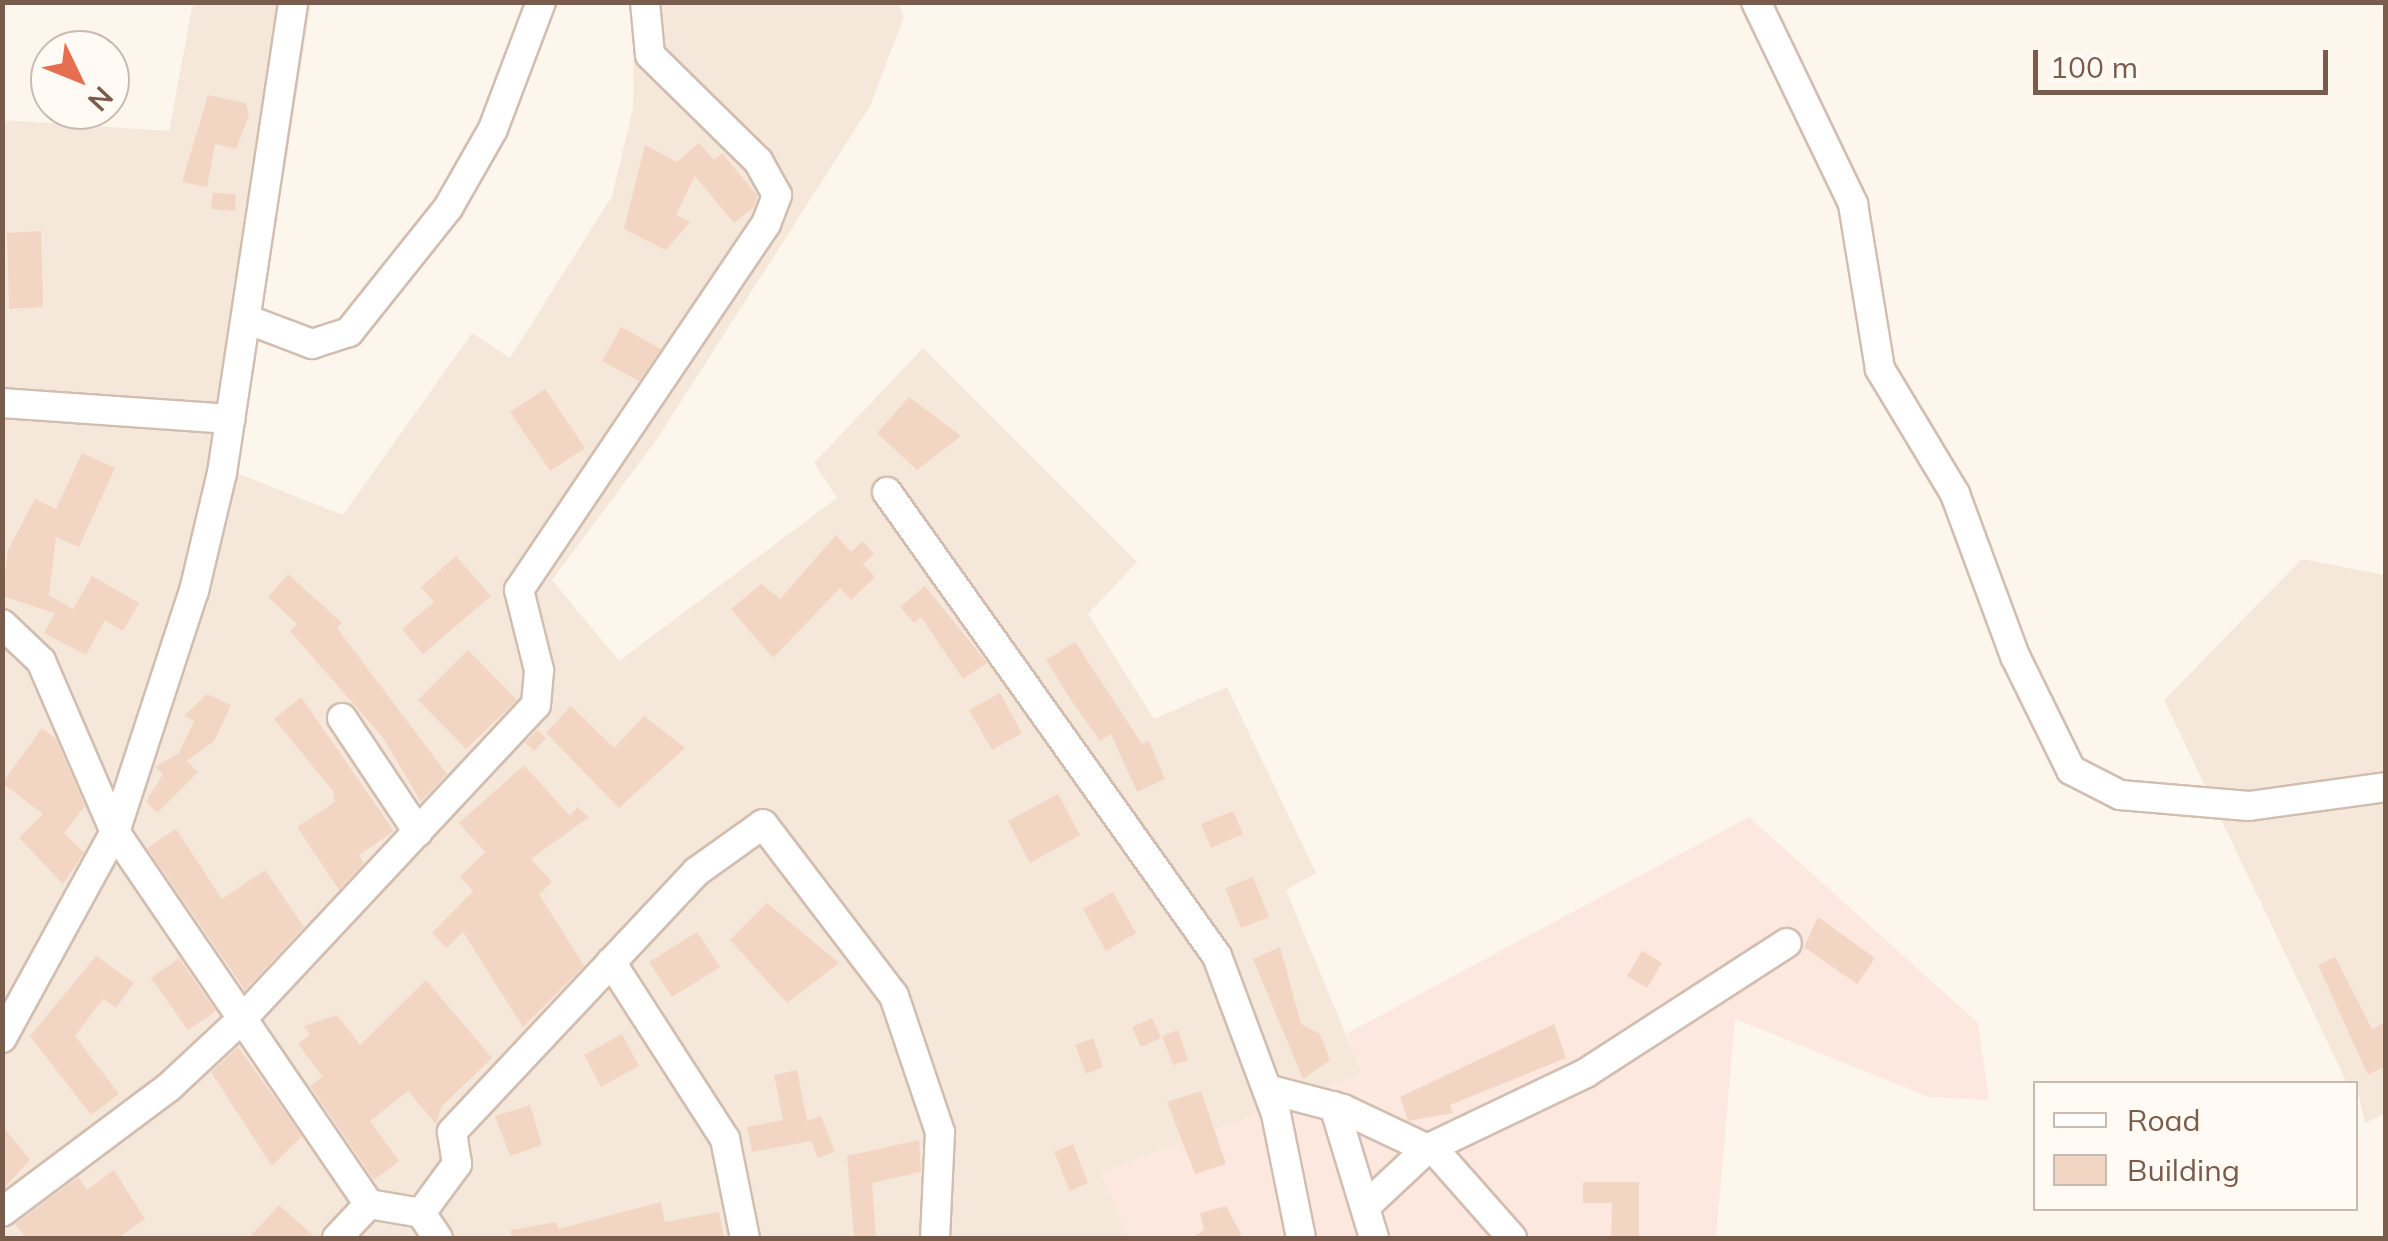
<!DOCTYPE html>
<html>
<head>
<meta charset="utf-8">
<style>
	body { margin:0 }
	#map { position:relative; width:2388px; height:1241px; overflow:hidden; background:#fdf6ec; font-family:Mulish,sans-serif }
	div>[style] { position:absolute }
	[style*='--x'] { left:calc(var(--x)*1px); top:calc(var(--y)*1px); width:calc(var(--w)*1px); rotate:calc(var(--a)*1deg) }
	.residential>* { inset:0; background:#f5e8da }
	.commercial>* { inset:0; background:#fde8e0 }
	.building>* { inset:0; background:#f3d5c3 }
	.roads { filter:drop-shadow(2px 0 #d1beb0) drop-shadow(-2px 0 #d1beb0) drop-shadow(0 2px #d1beb0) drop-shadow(0 -2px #d1beb0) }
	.minor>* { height:28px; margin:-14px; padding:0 14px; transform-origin:14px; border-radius:14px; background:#fff }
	span { translate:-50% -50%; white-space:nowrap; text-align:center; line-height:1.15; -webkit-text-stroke:8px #fffaf3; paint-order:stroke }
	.frame { position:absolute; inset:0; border:5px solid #7a5c4d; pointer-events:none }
	.legend { position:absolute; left:2033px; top:1081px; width:325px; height:130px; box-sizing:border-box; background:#fffaf3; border:2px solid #cabbb1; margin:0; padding:12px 18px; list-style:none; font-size:30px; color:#7a5c4d }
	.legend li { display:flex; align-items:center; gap:20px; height:50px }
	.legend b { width:50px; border:2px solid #cabbb1 }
	.north { position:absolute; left:30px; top:30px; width:100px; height:100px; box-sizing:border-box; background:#fffaf3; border:2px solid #cabbb1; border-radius:50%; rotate:133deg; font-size:28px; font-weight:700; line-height:40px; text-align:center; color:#7a5c4d }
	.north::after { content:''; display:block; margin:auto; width:35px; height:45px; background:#e76f51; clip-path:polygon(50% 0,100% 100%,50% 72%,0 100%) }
	.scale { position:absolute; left:2033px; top:50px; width:295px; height:45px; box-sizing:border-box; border:5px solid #7a5c4d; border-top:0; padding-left:12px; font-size:30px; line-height:35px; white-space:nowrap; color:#7a5c4d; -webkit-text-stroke:8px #fffaf3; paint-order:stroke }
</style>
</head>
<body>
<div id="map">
	<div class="residential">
		<i style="clip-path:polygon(193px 3px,311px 3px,237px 473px,343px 515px,472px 333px,510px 358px,612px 196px,633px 108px,634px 3px,898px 3px,904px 17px,870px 106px,657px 439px,552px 580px,619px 661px,837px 498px,814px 463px,923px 348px,1137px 562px,1088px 614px,1154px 719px,1227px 687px,1316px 873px,1286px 890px,1362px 1074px,1101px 1173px,1130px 1238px,3px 1238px,2px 120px,169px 131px)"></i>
		<i style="clip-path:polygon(2302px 559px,2385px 575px,2385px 1114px,2365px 1123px,2356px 1084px,2347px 1083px,2164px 700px)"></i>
	</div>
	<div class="commercial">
		<i style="clip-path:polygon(1749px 817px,1978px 1023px,1989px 1100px,1929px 1097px,1735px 1019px,1716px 1238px,1130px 1238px,1101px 1173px,1362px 1074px,1346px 1034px)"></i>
	</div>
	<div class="building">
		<i style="clip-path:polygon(208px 95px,246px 103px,249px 115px,236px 149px,215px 144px,207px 187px,182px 182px)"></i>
		<i style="clip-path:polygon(699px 143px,714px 160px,722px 153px,757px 195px,754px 207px,734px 223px,695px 176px,676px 215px,690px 222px,666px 250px,624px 229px,645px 145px,677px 162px)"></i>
		<i style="clip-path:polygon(213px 193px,236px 194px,235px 211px,211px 209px)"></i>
		<i style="clip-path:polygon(41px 231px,43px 307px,9px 309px,7px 233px)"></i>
		<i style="clip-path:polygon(621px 327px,661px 349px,639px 381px,602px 361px)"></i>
		<i style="clip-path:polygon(545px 389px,585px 448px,550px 471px,510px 412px)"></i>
		<i style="clip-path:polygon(909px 397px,961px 436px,917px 470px,877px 433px)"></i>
		<i style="clip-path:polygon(82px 453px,115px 468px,79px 547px,56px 537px,49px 595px,73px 609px,92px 576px,139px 603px,123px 631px,105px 620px,86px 655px,44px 633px,55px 613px,2px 596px,8px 550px,35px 499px,56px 509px)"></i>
		<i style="clip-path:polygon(836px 535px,851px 552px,863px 541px,874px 554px,863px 564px,875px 577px,851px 600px,840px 588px,773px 658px,731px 609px,761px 584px,780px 599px)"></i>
		<i style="clip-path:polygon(456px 556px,491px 596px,423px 654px,402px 629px,434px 602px,421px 587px)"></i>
		<i style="clip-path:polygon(288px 574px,342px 623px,337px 628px,447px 774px,421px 802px,384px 739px,290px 631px,297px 624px,268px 597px)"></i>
		<i style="clip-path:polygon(925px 586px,987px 663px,963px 679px,921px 617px,914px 623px,900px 607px)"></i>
		<i style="clip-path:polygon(1075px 642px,1142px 744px,1149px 741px,1165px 779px,1137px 792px,1111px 734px,1100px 741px,1071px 700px,1046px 660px)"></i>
		<i style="clip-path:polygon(468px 650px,517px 700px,466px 749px,418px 700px)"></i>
		<i style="clip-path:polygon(1000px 693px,1022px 733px,992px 750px,969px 710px)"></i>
		<i style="clip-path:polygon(207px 694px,231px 705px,214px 741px,187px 761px,198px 772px,157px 813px,146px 802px,163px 774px,155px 767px,179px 753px,194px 721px,184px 716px)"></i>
		<i style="clip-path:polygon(301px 697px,394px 831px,359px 855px,364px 863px,339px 890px,297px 827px,335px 802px,333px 791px,274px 719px)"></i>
		<i style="clip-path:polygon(571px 706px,614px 748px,644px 716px,685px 748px,619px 808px,546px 733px)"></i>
		<i style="clip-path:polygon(42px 728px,56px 739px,85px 806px,64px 833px,84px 853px,63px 884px,19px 838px,43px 814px,2px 783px)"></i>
		<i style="clip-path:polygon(537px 730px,546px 738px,534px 751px,525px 743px)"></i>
		<i style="clip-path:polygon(524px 765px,570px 816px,577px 807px,589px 817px,531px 859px,552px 882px,539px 894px,584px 966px,523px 1027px,463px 932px,447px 948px,432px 933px,473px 891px,460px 877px,485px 852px,459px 823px)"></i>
		<i style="clip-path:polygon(1058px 794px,1080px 835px,1030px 863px,1008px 821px)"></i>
		<i style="clip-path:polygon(1233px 811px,1243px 834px,1211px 848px,1201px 824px)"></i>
		<i style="clip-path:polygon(176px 829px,222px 899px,265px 870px,304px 927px,245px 990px,147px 848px)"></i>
		<i style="clip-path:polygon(1253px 877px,1269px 917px,1241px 928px,1225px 888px)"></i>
		<i style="clip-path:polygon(1113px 892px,1136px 933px,1106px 951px,1083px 909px)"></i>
		<i style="clip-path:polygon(767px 903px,839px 963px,787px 1003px,730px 940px)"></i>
		<i style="clip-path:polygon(1818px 917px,1875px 958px,1857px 984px,1804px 947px)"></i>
		<i style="clip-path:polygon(697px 932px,720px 967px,672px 997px,649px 962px)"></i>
		<i style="clip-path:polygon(1280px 947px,1301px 1024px,1320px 1034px,1330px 1060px,1303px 1079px,1253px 959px)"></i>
		<i style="clip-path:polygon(1642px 951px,1662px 963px,1647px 988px,1627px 976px)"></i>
		<i style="clip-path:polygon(96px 956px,134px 983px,116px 1008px,103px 999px,75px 1036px,119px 1094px,91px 1115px,30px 1036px)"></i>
		<i style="clip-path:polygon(2335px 957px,2372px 1029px,2386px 1022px,2386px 1066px,2368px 1075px,2318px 965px)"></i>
		<i style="clip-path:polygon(179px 958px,216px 1011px,188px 1030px,151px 978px)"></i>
		<i style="clip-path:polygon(426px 980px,492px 1058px,442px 1106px,436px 1124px,408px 1091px,370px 1121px,399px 1161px,374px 1180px,310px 1086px,323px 1077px,298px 1044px,310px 1035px,304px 1026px,337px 1015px,360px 1045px)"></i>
		<i style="clip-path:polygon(1152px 1018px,1161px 1038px,1141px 1047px,1132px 1027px)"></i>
		<i style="clip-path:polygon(1554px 1024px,1566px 1058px,1450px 1105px,1453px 1113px,1408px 1121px,1400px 1097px)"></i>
		<i style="clip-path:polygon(1178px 1030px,1188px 1060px,1173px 1065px,1162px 1036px)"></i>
		<i style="clip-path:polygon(622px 1034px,639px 1066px,601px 1087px,584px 1055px)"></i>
		<i style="clip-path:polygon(1093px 1038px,1103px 1067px,1086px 1074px,1075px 1045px)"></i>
		<i style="clip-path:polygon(238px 1047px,302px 1136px,272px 1166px,211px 1072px)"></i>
		<i style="clip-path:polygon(797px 1070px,807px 1121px,821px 1116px,835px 1152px,818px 1158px,811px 1141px,752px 1152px,747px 1127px,783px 1120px,774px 1075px)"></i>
		<i style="clip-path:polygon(1201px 1091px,1226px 1164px,1195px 1174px,1167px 1102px)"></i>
		<i style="clip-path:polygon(530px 1105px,542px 1145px,510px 1156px,495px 1116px)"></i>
		<i style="clip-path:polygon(2px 1125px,30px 1160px,2px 1190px)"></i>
		<i style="clip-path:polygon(919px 1140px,921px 1172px,872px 1183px,876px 1238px,854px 1238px,847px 1156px)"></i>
		<i style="clip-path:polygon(1073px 1144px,1088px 1183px,1070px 1191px,1054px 1152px)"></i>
		<i style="clip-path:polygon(114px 1170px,145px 1219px,118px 1238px,26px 1238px,15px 1224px,78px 1177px,87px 1190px)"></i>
		<i style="clip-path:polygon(1583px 1182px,1639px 1182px,1639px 1238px,1611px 1238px,1612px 1203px,1583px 1203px)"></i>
		<i style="clip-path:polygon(661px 1202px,665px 1222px,719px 1212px,724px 1238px,511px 1238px,511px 1230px,556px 1222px,558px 1229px)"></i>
		<i style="clip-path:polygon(279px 1205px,316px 1238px,249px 1238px)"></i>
		<i style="clip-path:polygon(1226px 1206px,1243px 1238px,1192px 1238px,1204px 1230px,1200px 1213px)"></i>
	</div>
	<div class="roads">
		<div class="minor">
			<i style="--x:1756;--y:2;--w:224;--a:64.3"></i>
			<i style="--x:1853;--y:204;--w:167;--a:80.7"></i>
			<i style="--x:1880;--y:369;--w:146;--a:59"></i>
			<i style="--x:1955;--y:494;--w:173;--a:69.7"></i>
			<i style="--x:2015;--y:656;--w:127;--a:63.8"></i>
			<i style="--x:2071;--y:770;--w:55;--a:27"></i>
			<i style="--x:2120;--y:795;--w:129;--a:4.9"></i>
			<i style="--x:2249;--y:806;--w:138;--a:-7.9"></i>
			<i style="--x:246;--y:319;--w:71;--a:20.7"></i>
			<i style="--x:312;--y:344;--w:39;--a:-18"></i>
			<i style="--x:349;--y:332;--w:159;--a:-51.4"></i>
			<i style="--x:448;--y:208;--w:91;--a:-60.3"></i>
			<i style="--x:493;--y:129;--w:136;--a:-69.3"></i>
			<i style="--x:2;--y:403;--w:229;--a:4"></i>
			<i style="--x:887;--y:492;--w:569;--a:54.58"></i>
			<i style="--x:1217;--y:956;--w:169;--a:69.5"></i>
			<i style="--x:1276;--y:1114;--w:126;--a:78.6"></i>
			<i style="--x:2;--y:624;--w:54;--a:43.5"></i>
			<i style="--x:41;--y:661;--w:186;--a:66.6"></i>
			<i style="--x:115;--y:832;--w:450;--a:55.7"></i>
			<i style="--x:369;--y:1204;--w:53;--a:9.8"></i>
			<i style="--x:421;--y:1213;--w:30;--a:56"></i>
			<i style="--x:342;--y:718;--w:137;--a:56.3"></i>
			<i style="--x:611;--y:962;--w:211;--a:57.2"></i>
			<i style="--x:725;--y:1139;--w:101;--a:78.6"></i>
			<i style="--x:2;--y:1038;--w:235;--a:-61.3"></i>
			<i style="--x:115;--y:832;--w:254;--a:-71.9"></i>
			<i style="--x:194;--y:591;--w:121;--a:-76.7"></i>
			<i style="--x:222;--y:473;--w:476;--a:-81.4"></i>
			<i style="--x:1267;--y:1089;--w:79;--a:14.7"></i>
			<i style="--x:1343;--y:1109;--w:105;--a:25.3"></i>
			<i style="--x:1438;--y:1154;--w:112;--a:48.6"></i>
			<i style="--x:1334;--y:1106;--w:138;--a:73.1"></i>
			<i style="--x:1366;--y:1206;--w:83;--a:-43.1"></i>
			<i style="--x:1427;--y:1149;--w:176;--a:-25.5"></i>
			<i style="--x:1586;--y:1073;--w:239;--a:-32.9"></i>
			<i style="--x:2;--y:1212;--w:209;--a:-36.8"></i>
			<i style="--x:169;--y:1087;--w:100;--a:-43"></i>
			<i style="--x:242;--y:1019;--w:430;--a:-46.9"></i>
			<i style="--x:536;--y:705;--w:35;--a:-85"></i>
			<i style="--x:539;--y:670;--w:82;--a:-104"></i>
			<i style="--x:519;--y:590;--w:442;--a:-56"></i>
			<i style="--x:766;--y:224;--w:31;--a:-69"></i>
			<i style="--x:777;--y:195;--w:39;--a:-119"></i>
			<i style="--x:758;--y:161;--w:151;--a:-135.5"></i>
			<i style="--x:650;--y:55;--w:53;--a:-95.4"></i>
			<i style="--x:421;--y:1213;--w:61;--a:-53.7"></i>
			<i style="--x:457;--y:1164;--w:32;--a:-99"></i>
			<i style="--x:452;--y:1132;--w:357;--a:-46.8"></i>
			<i style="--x:696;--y:872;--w:82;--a:-35.6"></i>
			<i style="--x:763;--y:824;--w:216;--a:52.7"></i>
			<i style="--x:894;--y:996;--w:144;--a:71.3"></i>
			<i style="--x:940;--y:1132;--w:106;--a:92.7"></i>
			<i style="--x:337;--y:1238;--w:47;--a:-46.7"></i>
		</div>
	</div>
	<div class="frame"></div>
	<ul class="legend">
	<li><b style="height:12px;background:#fff"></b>Road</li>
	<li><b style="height:28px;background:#f3d5c3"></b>Building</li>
	</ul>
	<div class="north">N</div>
	<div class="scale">100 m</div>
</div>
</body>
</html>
